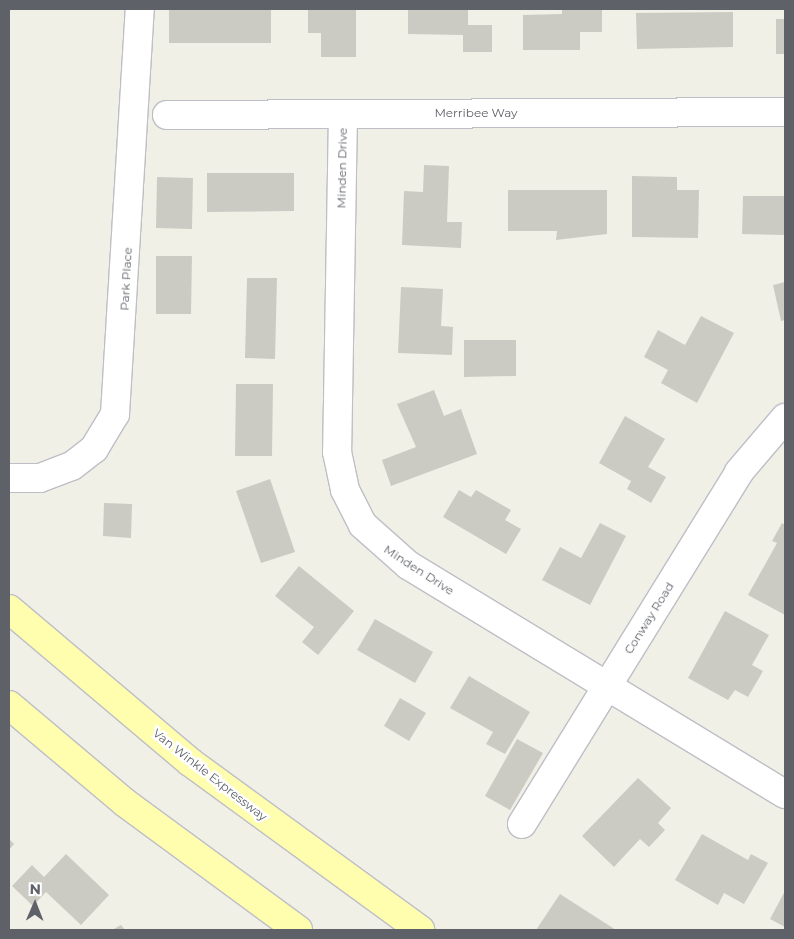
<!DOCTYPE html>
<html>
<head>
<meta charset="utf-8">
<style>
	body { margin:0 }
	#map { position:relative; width:794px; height:939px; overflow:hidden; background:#f1f0e7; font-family:Montserrat,sans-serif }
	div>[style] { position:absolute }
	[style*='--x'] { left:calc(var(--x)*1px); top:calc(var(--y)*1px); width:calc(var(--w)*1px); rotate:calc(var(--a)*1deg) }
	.building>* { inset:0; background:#cccbc3 }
	.roads { filter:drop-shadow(1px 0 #bebfc6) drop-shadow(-1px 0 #bebfc6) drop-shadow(0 1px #bebfc6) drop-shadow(0 -1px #bebfc6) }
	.street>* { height:28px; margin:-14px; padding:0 14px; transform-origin:14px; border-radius:14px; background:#fff }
	.primary>* { height:28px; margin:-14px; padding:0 14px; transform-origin:14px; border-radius:14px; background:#fffeae }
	span { translate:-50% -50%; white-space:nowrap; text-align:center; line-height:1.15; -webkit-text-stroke:5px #fff; paint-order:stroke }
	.street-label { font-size:12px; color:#5e6168 }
	.frame { position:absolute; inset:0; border:10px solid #5e6168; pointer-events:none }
	.north { position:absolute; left:10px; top:879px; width:50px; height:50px; -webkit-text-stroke:4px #fff; paint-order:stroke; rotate:1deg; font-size:14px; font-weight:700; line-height:20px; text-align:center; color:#5e6168 }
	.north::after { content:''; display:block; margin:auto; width:18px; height:22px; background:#5e6168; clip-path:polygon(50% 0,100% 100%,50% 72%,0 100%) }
</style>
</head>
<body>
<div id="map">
	<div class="building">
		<i style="clip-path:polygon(169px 9px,271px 9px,271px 43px,169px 43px)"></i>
		<i style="clip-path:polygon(308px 9px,356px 9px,356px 57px,321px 57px,321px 33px,308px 33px)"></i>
		<i style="clip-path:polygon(408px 9px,468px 9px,468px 25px,492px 25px,492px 52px,463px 52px,463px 35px,408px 34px)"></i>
		<i style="clip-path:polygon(562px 9px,602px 9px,602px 32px,580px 32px,580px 50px,523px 50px,523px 15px,562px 14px)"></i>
		<i style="clip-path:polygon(733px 12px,733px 47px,637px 49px,636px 13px)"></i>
		<i style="clip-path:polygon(776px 19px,785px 19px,785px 54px,776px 54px)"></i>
		<i style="clip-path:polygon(424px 165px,449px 166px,447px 222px,462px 222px,461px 248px,402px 245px,404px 191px,423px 192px)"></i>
		<i style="clip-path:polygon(207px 173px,294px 173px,294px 211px,207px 212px)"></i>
		<i style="clip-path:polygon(632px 176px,677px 177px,677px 190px,699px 190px,698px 238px,632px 237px)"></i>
		<i style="clip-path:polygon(157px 177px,193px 178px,192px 229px,156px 228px)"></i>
		<i style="clip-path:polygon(508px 190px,607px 190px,607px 234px,556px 240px,557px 231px,508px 231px)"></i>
		<i style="clip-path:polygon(743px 196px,785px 196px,785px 235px,742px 234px)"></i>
		<i style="clip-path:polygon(156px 256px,192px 256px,191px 314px,156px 314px)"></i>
		<i style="clip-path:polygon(247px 278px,277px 278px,275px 359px,245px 358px)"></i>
		<i style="clip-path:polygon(785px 282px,785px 320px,781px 321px,773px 285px)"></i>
		<i style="clip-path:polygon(401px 287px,443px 289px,441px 326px,453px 327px,452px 355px,398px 353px)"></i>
		<i style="clip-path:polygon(701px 316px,734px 333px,697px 403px,661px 383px,668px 370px,644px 357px,658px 330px,685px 345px)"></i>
		<i style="clip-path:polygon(464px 340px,516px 340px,516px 376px,464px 377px)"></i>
		<i style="clip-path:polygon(236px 384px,273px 384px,272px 456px,235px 456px)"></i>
		<i style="clip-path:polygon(434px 390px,444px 416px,461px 409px,477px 454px,391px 486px,382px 460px,416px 447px,397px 404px)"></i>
		<i style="clip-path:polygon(625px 416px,665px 439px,648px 467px,666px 477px,651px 503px,627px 489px,631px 481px,599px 463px)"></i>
		<i style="clip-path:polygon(270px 479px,295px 552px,261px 563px,236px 491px)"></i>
		<i style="clip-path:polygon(459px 490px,471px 497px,476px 490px,511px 510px,505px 520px,521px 529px,506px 554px,443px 517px)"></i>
		<i style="clip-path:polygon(104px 503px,132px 504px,131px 538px,103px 536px)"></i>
		<i style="clip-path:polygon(600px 523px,626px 536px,590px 605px,542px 580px,560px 547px,581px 558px)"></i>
		<i style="clip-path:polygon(782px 523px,785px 525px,785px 615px,748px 595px,777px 543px,772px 541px)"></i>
		<i style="clip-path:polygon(299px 566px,354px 611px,318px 655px,302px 642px,314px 627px,275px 596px)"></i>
		<i style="clip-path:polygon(725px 611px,769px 635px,752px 665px,763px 671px,748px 697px,735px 690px,728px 700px,688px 678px)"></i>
		<i style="clip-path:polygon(375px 619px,433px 652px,415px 683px,357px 650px)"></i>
		<i style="clip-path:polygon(469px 676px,530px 712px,505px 754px,486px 744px,493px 732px,450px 708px)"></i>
		<i style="clip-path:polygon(400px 698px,426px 713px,409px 741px,384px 726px)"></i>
		<i style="clip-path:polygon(517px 739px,543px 753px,510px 810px,485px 796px)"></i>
		<i style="clip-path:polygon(638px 778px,671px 808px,658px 823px,665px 830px,649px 847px,640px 839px,614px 867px,582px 836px)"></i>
		<i style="clip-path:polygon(702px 834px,748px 860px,751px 854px,768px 863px,744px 904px,724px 893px,718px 905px,675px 880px)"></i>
		<i style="clip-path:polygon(9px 839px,14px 844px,9px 850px)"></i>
		<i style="clip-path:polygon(66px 854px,109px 895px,81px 925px,46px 892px,33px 906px,12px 886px,32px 865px,44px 877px)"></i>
		<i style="clip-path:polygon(785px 891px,785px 927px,770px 919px)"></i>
		<i style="clip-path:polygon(560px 894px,616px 930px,536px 930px)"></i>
		<i style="clip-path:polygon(121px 925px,125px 930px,112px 930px)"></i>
	</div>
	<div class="roads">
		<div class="street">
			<i style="--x:343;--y:114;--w:338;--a:91"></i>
			<i style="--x:337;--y:452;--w:39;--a:78"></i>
			<i style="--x:345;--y:490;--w:39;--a:63"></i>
			<i style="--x:363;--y:525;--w:60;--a:41.6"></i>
			<i style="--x:408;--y:565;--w:441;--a:31.3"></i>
			<i style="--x:167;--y:115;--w:618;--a:-0.28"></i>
			<i style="--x:9;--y:478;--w:31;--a:0"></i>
			<i style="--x:40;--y:478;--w:34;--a:-21"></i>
			<i style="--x:72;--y:466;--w:28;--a:-38"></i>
			<i style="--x:94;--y:449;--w:41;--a:-59"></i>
			<i style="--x:115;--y:414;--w:406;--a:-86.5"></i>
			<i style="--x:522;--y:824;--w:414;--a:-58.3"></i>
			<i style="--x:739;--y:472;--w:71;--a:-49.6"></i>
		</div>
		<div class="primary">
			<i style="--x:9;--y:609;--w:237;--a:40.2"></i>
			<i style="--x:190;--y:762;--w:285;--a:36.1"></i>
			<i style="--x:9;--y:705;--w:150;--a:40.1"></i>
			<i style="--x:124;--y:802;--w:216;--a:36.3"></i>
		</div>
	</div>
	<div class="street-label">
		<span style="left:476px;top:113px">Merribee Way</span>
		<span style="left:342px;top:168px;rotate:-89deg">Minden Drive</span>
		<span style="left:126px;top:279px;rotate:-87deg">Park Place</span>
		<span style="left:419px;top:570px;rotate:33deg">Minden Drive</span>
		<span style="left:649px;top:618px;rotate:-58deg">Conway Road</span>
		<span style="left:210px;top:775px;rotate:38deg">Van Winkle Expressway</span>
	</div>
	<div class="frame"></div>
	<div class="north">N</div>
</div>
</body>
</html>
